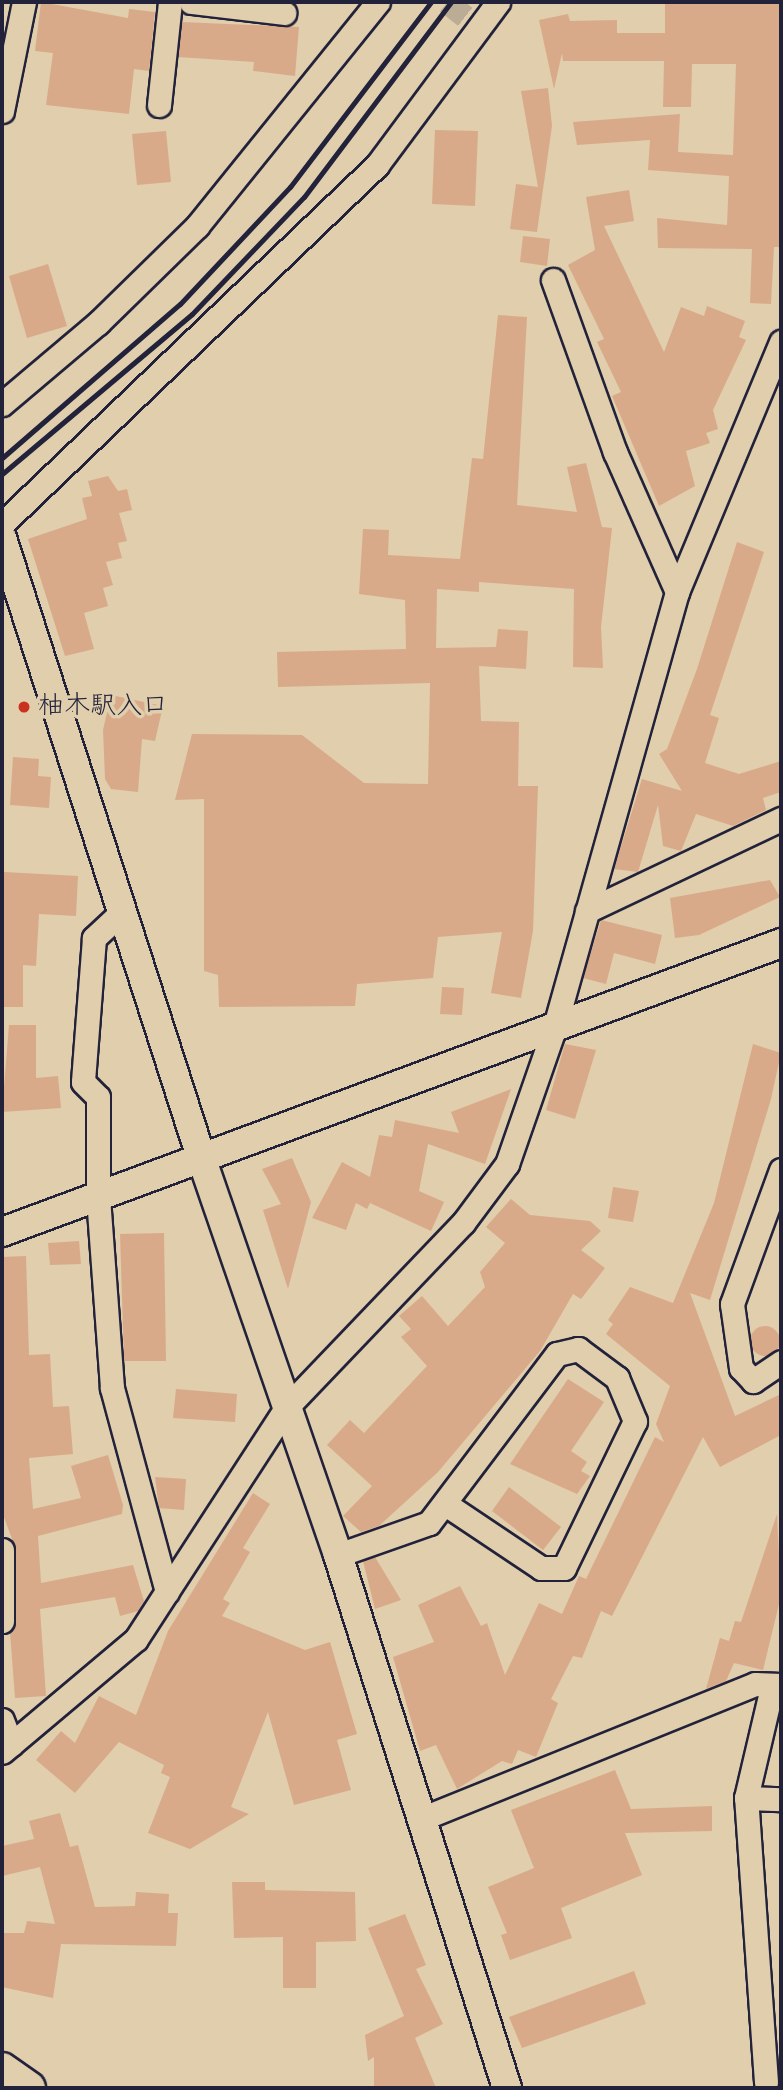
<!DOCTYPE html>
<html>
<head>
<meta charset="utf-8">
<style>
	body { margin:0 }
	#map { position:relative; width:783px; height:2090px; overflow:hidden; background:#e0ceac; font-family:Mynerve,"Klee One",sans-serif }
	div>[style] { position:absolute }
	[style*='--x'] { left:calc(var(--x)*1px); top:calc(var(--y)*1px); width:calc(var(--w)*1px); rotate:calc(var(--a)*1deg) }
	.building>* { inset:0; background:#d9aa8a }
	.round { border-radius:50% }
	.minor-tunnel>* { height:23px; margin-top:-11.5px; transform-origin:0; background:repeating-linear-gradient(90deg,#baac95 0 23px,transparent 0 34px) }
	.roads { filter:drop-shadow(2px 0 #22223b) drop-shadow(-2px 0 #22223b) drop-shadow(0 2px #22223b) drop-shadow(0 -2px #22223b) }
	.minor>* { height:23px; margin:-11.5px; padding:0 11.5px; transform-origin:11.5px; border-radius:11.5px; background:#e0ceac }
	.tertiary>* { height:28px; margin:-14px; padding:0 14px; transform-origin:14px; border-radius:14px; background:#e0ceac }
	.secondary>* { height:32px; margin:-16px; padding:0 16px; transform-origin:16px; border-radius:16px; background:#e0ceac }
	.rail>* { height:5px; margin:-2.5px; padding:0 2.5px; transform-origin:2.5px; border-radius:2.5px; background:#22223b }
	.dots>* { width:19px; height:19px; translate:-50% -50%; box-sizing:border-box; border:4px solid #e0ceac; border-radius:50% }
	span { translate:-50% -50%; white-space:nowrap; text-align:center; line-height:1.15; -webkit-text-stroke:7px #e0ceac; paint-order:stroke }
	.poi-label { font-size:26px; color:#22223b }
	.left { translate:0 -50%; text-align:left }
	.frame { position:absolute; inset:0; border:4px solid #22223b; pointer-events:none }
</style>
</head>
<body>
<div id="map">
	<div class="building">
		<i style="clip-path:polygon(41px 2px,128px 18px,129px 9px,155px 12px,149px 71px,134px 69px,129px 114px,46px 105px,53px 53px,35px 51px)"></i>
		<i style="clip-path:polygon(665px 2px,781px 2px,781px 247px,774px 247px,771px 304px,750px 303px,752px 249px,658px 248px,657px 218px,727px 225px,729px 176px,648px 170px,650px 140px,577px 145px,573px 122px,680px 114px,678px 152px,733px 155px,736px 64px,692px 64px,691px 107px,663px 107px,664px 61px,563px 61px,562px 53px,554px 89px,539px 20px,568px 14px,570px 21px,617px 20px,617px 33px,665px 33px)"></i>
		<i style="clip-path:polygon(182px 22px,299px 27px,295px 76px,253px 71px,254px 62px,178px 57px)"></i>
		<i style="clip-path:polygon(548px 88px,552px 126px,537px 232px,510px 229px,516px 184px,538px 187px,521px 91px)"></i>
		<i style="clip-path:polygon(435px 130px,478px 131px,475px 206px,432px 204px)"></i>
		<i style="clip-path:polygon(166px 131px,171px 182px,137px 185px,132px 134px)"></i>
		<i style="clip-path:polygon(629px 190px,634px 221px,604px 226px,664px 352px,681px 307px,704px 316px,707px 306px,745px 321px,739px 337px,746px 340px,713px 410px,718px 429px,706px 433px,710px 443px,686px 451px,695px 486px,659px 506px,612px 396px,621px 392px,597px 342px,604px 339px,568px 265px,595px 250px,586px 197px)"></i>
		<i style="clip-path:polygon(523px 236px,550px 239px,547px 266px,520px 262px)"></i>
		<i style="clip-path:polygon(48px 264px,67px 326px,27px 338px,9px 276px)"></i>
		<i style="clip-path:polygon(498px 315px,527px 317px,517px 505px,577px 512px,567px 467px,586px 463px,602px 527px,612px 528px,601px 627px,603px 668px,573px 667px,574px 589px,479px 582px,479px 592px,437px 589px,436px 648px,496px 647px,498px 629px,528px 631px,526px 669px,479px 666px,481px 721px,519px 722px,518px 786px,538px 786px,533px 931px,521px 998px,491px 993px,502px 932px,438px 937px,433px 978px,357px 984px,355px 1006px,219px 1007px,218px 975px,204px 971px,204px 799px,175px 800px,192px 734px,302px 735px,364px 783px,428px 784px,430px 683px,278px 687px,277px 652px,406px 649px,405px 600px,359px 594px,363px 529px,389px 530px,388px 555px,460px 559px,472px 458px,483px 459px)"></i>
		<i style="clip-path:polygon(108px 476px,118px 491px,127px 489px,132px 510px,119px 513px,127px 541px,118px 543px,122px 558px,106px 562px,113px 585px,103px 588px,108px 606px,84px 613px,94px 649px,65px 656px,28px 539px,87px 519px,82px 498px,92px 496px,88px 481px)"></i>
		<i style="clip-path:polygon(737px 542px,764px 552px,710px 715px,719px 718px,705px 763px,739px 774px,781px 761px,781px 792px,763px 798px,766px 810px,733px 826px,696px 814px,681px 851px,663px 846px,658px 805px,638px 872px,614px 869px,642px 779px,682px 791px,659px 754px,667px 749px,697px 669px)"></i>
		<i style="clip-path:polygon(111px 695px,163px 706px,155px 741px,142px 739px,138px 792px,111px 789px,105px 779px,103px 730px)"></i>
		<i style="clip-path:polygon(13px 757px,39px 759px,38px 776px,51px 777px,49px 808px,10px 805px)"></i>
		<i style="clip-path:polygon(4px 872px,78px 876px,76px 916px,39px 914px,36px 966px,23px 965px,23px 1007px,2px 1007px)"></i>
		<i style="clip-path:polygon(770px 880px,780px 897px,699px 935px,675px 938px,670px 898px)"></i>
		<i style="clip-path:polygon(601px 920px,662px 935px,655px 964px,614px 953px,606px 984px,583px 978px)"></i>
		<i style="clip-path:polygon(442px 987px,464px 988px,462px 1015px,440px 1014px)"></i>
		<i style="clip-path:polygon(9px 1025px,36px 1025px,36px 1078px,58px 1076px,61px 1108px,2px 1112px)"></i>
		<i style="clip-path:polygon(565px 1044px,596px 1050px,575px 1119px,546px 1110px)"></i>
		<i style="clip-path:polygon(753px 1044px,781px 1053px,771px 1099px,710px 1300px,690px 1293px,735px 1416px,781px 1394px,781px 1435px,720px 1467px,703px 1437px,612px 1616px,601px 1611px,582px 1658px,573px 1656px,551px 1699px,558px 1703px,536px 1757px,518px 1750px,512px 1764px,502px 1761px,457px 1789px,436px 1745px,420px 1751px,393px 1657px,434px 1642px,418px 1605px,460px 1586px,481px 1626px,487px 1623px,505px 1675px,539px 1603px,562px 1614px,579px 1576px,586px 1579px,655px 1437px,664px 1442px,656px 1424px,670px 1386px,606px 1334px,613px 1324px,608px 1320px,630px 1287px,673px 1303px,714px 1203px)"></i>
		<i style="clip-path:polygon(511px 1089px,485px 1164px,428px 1144px,419px 1191px,444px 1202px,431px 1231px,370px 1203px,367px 1209px,356px 1203px,346px 1230px,312px 1218px,342px 1162px,370px 1177px,379px 1135px,392px 1137px,395px 1120px,459px 1133px,451px 1112px)"></i>
		<i style="clip-path:polygon(292px 1158px,311px 1202px,288px 1289px,263px 1210px,281px 1204px,262px 1169px)"></i>
		<i style="clip-path:polygon(613px 1187px,639px 1191px,633px 1222px,608px 1218px)"></i>
		<i style="clip-path:polygon(511px 1199px,530px 1215px,590px 1221px,601px 1231px,581px 1250px,605px 1268px,581px 1299px,573px 1294px,540px 1351px,438px 1472px,379px 1526px,361px 1532px,343px 1516px,372px 1486px,327px 1445px,350px 1420px,364px 1433px,427px 1366px,401px 1337px,411px 1329px,399px 1316px,422px 1296px,448px 1326px,485px 1287px,480px 1272px,505px 1243px,486px 1227px)"></i>
		<i style="clip-path:polygon(164px 1233px,166px 1361px,124px 1361px,120px 1234px)"></i>
		<i style="clip-path:polygon(79px 1241px,81px 1264px,50px 1265px,48px 1243px)"></i>
		<i style="clip-path:polygon(26px 1256px,29px 1355px,50px 1354px,53px 1407px,69px 1406px,73px 1454px,29px 1458px,33px 1509px,81px 1498px,71px 1466px,108px 1455px,123px 1505px,122px 1514px,38px 1536px,41px 1583px,133px 1565px,144px 1601px,138px 1611px,120px 1616px,115px 1597px,40px 1609px,46px 1696px,15px 1698px,10px 1632px,16px 1621px,16px 1550px,4px 1517px,2px 1257px)"></i>
		<i class="round" style="left:750px;top:1326px;width:30px;height:30px"></i>
		<i style="clip-path:polygon(568px 1379px,604px 1402px,571px 1451px,587px 1462px,581px 1471px,590px 1476px,577px 1494px,510px 1464px)"></i>
		<i style="clip-path:polygon(176px 1389px,237px 1394px,235px 1422px,173px 1418px)"></i>
		<i style="clip-path:polygon(155px 1477px,186px 1479px,184px 1510px,159px 1508px)"></i>
		<i style="clip-path:polygon(509px 1487px,561px 1527px,543px 1550px,492px 1511px)"></i>
		<i style="clip-path:polygon(253px 1493px,270px 1504px,243px 1548px,250px 1552px,223px 1599px,230px 1603px,222px 1616px,305px 1650px,330px 1642px,357px 1734px,337px 1740px,351px 1790px,294px 1805px,268px 1712px,231px 1807px,249px 1814px,190px 1849px,148px 1833px,170px 1777px,161px 1773px,164px 1765px,119px 1742px,75px 1793px,36px 1760px,61px 1731px,75px 1743px,99px 1696px,136px 1715px,168px 1631px)"></i>
		<i style="clip-path:polygon(777px 1514px,781px 1596px,763px 1670px,734px 1663px,726px 1681px,706px 1689px,720px 1638px,729px 1641px,735px 1621px,741px 1622px)"></i>
		<i style="clip-path:polygon(375px 1557px,401px 1600px,375px 1609px,363px 1561px)"></i>
		<i style="clip-path:polygon(615px 1770px,631px 1809px,712px 1806px,712px 1831px,625px 1833px,642px 1875px,561px 1908px,572px 1938px,510px 1960px,501px 1935px,507px 1933px,488px 1887px,534px 1868px,511px 1810px)"></i>
		<i style="clip-path:polygon(60px 1813px,70px 1847px,78px 1845px,95px 1907px,135px 1906px,136px 1892px,169px 1894px,168px 1913px,178px 1913px,176px 1946px,61px 1944px,53px 1998px,2px 1987px,2px 1933px,24px 1933px,27px 1921px,55px 1924px,40px 1867px,2px 1876px,2px 1846px,34px 1839px,29px 1821px)"></i>
		<i style="clip-path:polygon(232px 1882px,265px 1882px,265px 1890px,355px 1892px,356px 1941px,316px 1942px,316px 1988px,283px 1988px,283px 1937px,234px 1938px)"></i>
		<i style="clip-path:polygon(405px 1914px,426px 1965px,416px 1969px,443px 2024px,415px 2038px,436px 2088px,374px 2088px,374px 2057px,368px 2061px,365px 2035px,404px 2016px,368px 1928px)"></i>
		<i style="clip-path:polygon(634px 1971px,646px 2004px,522px 2048px,509px 2017px)"></i>
	</div>
	<div class="minor-tunnel">
		<i style="--x:447;--y:2;--w:42;--a:38.2"></i>
	</div>
	<div class="roads">
		<div class="minor">
			<i style="--x:191;--y:2;--w:94;--a:6.7"></i>
			<i style="--x:159;--y:105;--w:104;--a:-83.9"></i>
			<i style="--x:2;--y:111;--w:111;--a:-78.6"></i>
			<i style="--x:553;--y:280;--w:183;--a:70.2"></i>
			<i style="--x:615;--y:452;--w:153;--a:66.1"></i>
			<i style="--x:2;--y:404;--w:126;--a:-40.2"></i>
			<i style="--x:98;--y:323;--w:139;--a:-44.4"></i>
			<i style="--x:197;--y:226;--w:288;--a:-51.1"></i>
			<i style="--x:2;--y:524;--w:519;--a:-43.75"></i>
			<i style="--x:377;--y:165;--w:203;--a:-53.4"></i>
			<i style="--x:123;--y:911;--w:40;--a:137"></i>
			<i style="--x:94;--y:938;--w:144;--a:94.4"></i>
			<i style="--x:83;--y:1082;--w:21;--a:45"></i>
			<i style="--x:98;--y:1097;--w:100;--a:90"></i>
			<i style="--x:98;--y:1197;--w:192;--a:85.8"></i>
			<i style="--x:112;--y:1388;--w:211;--a:74.9"></i>
			<i style="--x:587;--y:911;--w:215;--a:-25.4"></i>
			<i style="--x:781;--y:1170;--w:143;--a:110.1"></i>
			<i style="--x:732;--y:1304;--w:65;--a:82"></i>
			<i style="--x:741;--y:1368;--w:18;--a:47"></i>
			<i style="--x:753;--y:1381;--w:34;--a:-34"></i>
			<i style="--x:2;--y:1550;--w:71;--a:90"></i>
			<i style="--x:338;--y:1555;--w:96;--a:-19.4"></i>
			<i style="--x:429;--y:1523;--w:212;--a:-52.9"></i>
			<i style="--x:557;--y:1354;--w:22;--a:-13"></i>
			<i style="--x:578;--y:1349;--w:49;--a:36.6"></i>
			<i style="--x:617;--y:1378;--w:47;--a:67.3"></i>
			<i style="--x:635;--y:1421;--w:163;--a:115.8"></i>
			<i style="--x:564;--y:1568;--w:23;--a:180"></i>
			<i style="--x:541;--y:1568;--w:113;--a:-146.2"></i>
			<i style="--x:2;--y:1720;--w:26;--a:69"></i>
			<i style="--x:2;--y:1752;--w:175;--a:-40.1"></i>
			<i style="--x:136;--y:1639;--w:275;--a:-57"></i>
			<i style="--x:286;--y:1408;--w:256;--a:-46.3"></i>
			<i style="--x:463;--y:1223;--w:74;--a:-53.3"></i>
			<i style="--x:507;--y:1164;--w:146;--a:-70.8"></i>
			<i style="--x:555;--y:1026;--w:451;--a:-74.3"></i>
			<i style="--x:677;--y:592;--w:271;--a:-67.4"></i>
			<i style="--x:746;--y:1798;--w:35;--a:2"></i>
			<i style="--x:421;--y:1819;--w:360;--a:-22"></i>
			<i style="--x:755;--y:1684;--w:26;--a:2"></i>
			<i style="--x:766;--y:2082;--w:285;--a:-94"></i>
			<i style="--x:746;--y:1798;--w:114;--a:-76.8"></i>
		</div>
		<div class="tertiary">
			<i style="--x:2;--y:538;--w:650;--a:72.18"></i>
			<i style="--x:201;--y:1157;--w:421;--a:71"></i>
			<i style="--x:338;--y:1555;--w:559;--a:72.41"></i>
			<i style="--x:2;--y:1232;--w:831;--a:-20.35"></i>
		</div>
		<div class="secondary">
			<i style="--x:2;--y:2069;--w:33;--a:35"></i>
		</div>
	</div>
	<div class="rail">
		<i style="--x:2;--y:458;--w:235;--a:-40.9"></i>
		<i style="--x:180;--y:304;--w:161;--a:-46.8"></i>
		<i style="--x:290;--y:187;--w:233;--a:-52.7"></i>
		<i style="--x:2;--y:474;--w:248;--a:-40.1"></i>
		<i style="--x:192;--y:314;--w:162;--a:-46.3"></i>
		<i style="--x:304;--y:197;--w:244;--a:-53"></i>
	</div>
	<div class="dots">
		<i style="left:24px;top:707px;background:#c8321e"></i>
	</div>
	<div class="poi-label">
		<span class="left" style="left:38px;top:707px">柚木駅入口</span>
	</div>
	<div class="frame"></div>
</div>
</body>
</html>
